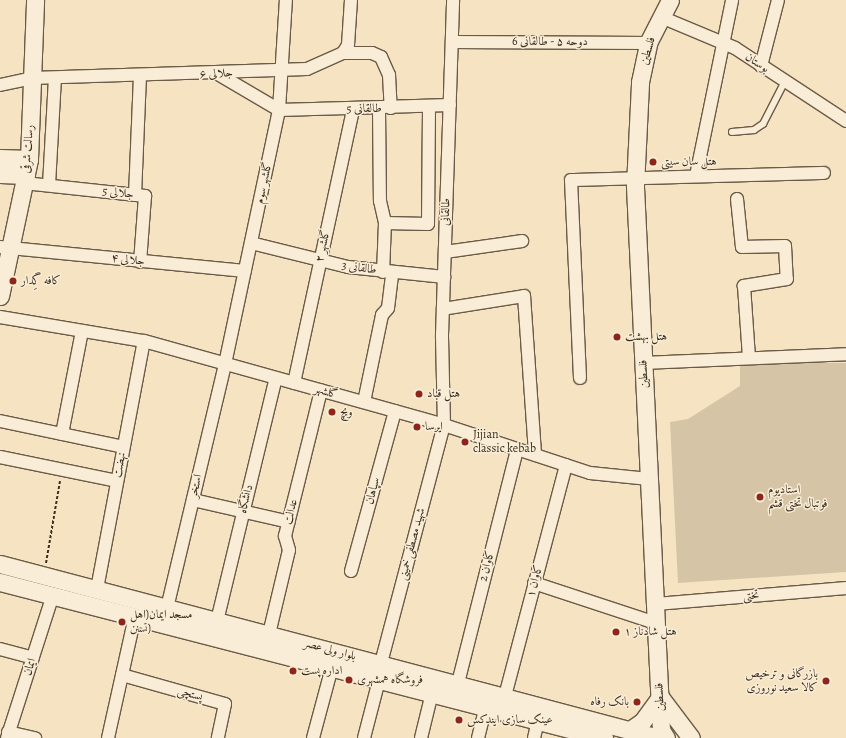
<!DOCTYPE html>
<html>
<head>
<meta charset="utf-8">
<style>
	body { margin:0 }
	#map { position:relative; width:846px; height:738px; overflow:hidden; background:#f6e3c2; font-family:Alegreya,Amiri,serif }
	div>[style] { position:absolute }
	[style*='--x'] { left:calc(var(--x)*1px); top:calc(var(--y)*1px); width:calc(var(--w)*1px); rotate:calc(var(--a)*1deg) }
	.green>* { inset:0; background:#d6c4a6 }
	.path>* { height:2px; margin-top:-1px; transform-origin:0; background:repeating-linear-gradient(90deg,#3b2e1e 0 3px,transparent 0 5px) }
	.roads { filter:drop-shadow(1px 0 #6a5b47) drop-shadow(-1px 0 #6a5b47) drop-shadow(0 1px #6a5b47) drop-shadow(0 -1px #6a5b47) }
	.service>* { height:6px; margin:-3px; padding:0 3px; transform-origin:3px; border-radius:3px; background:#f9edd7 }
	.minor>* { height:12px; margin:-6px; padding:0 6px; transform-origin:6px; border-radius:6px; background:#f9edd7 }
	.secondary>* { height:17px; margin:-8.5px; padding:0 8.5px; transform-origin:8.5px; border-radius:8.5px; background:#f9edd7 }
	.dots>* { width:11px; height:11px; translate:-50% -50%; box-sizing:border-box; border:2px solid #f9edd7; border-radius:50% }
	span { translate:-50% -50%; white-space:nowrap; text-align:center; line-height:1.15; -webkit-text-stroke:3px #f9edd7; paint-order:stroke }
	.street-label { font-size:12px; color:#3b2e1e }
	.poi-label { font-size:12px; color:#3b2e1e }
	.left { translate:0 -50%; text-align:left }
	.right { translate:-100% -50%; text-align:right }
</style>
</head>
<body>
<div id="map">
	<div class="green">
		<i style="clip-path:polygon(740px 362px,846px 363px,846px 572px,678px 583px,670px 422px,688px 419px,740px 386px)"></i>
	</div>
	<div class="path">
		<i style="--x:46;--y:563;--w:83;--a:-80.3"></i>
	</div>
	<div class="roads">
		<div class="service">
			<i style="--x:732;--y:132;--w:22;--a:-5"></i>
			<i style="--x:754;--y:130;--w:11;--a:-34"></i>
			<i style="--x:763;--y:124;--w:48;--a:-62.9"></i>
		</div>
		<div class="minor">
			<i style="--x:661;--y:17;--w:80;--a:22.7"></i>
			<i style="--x:735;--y:48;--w:133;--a:33.3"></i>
			<i style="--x:452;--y:42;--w:196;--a:0.3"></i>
			<i style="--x:343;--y:53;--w:29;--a:0"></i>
			<i style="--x:372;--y:53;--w:10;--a:24"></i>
			<i style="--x:381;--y:57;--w:20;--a:66"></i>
			<i style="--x:389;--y:75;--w:33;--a:87"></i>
			<i style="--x:761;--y:66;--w:68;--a:-75.6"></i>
			<i style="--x:218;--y:74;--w:71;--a:30.5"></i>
			<i style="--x:279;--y:110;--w:171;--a:-1.7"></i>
			<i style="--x:0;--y:85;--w:33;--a:-12"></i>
			<i style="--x:32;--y:78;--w:275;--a:-1.9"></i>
			<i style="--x:307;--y:69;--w:39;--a:-24"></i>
			<i style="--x:343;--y:53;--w:9;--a:-58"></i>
			<i style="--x:348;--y:45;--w:45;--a:-86.2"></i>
			<i style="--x:379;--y:109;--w:92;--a:89.4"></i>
			<i style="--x:380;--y:201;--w:23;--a:77"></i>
			<i style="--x:385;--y:223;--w:49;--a:92.3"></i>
			<i style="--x:696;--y:176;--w:180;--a:-78.4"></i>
			<i style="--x:24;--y:183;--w:122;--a:6.1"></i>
			<i style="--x:145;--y:196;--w:66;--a:94.3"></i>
			<i style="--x:49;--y:185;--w:107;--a:-86.8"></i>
			<i style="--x:135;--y:195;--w:118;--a:-87.6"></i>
			<i style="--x:737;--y:199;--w:48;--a:84.1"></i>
			<i style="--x:742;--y:247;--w:43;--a:-1.3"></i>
			<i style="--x:785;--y:246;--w:33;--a:87"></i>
			<i style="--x:787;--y:279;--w:44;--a:170.8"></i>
			<i style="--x:744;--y:286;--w:72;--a:86"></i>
			<i style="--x:385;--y:223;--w:43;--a:1.3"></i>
			<i style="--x:428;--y:224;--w:117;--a:-89.5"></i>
			<i style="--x:251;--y:243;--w:100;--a:13.9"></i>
			<i style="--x:348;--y:267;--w:97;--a:5.9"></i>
			<i style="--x:0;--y:247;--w:246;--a:5.6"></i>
			<i style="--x:445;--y:252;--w:78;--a:-8.1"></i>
			<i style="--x:443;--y:309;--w:82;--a:-9.1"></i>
			<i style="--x:524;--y:296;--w:159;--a:86"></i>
			<i style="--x:0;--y:317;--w:146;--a:9.5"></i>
			<i style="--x:144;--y:341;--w:312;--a:15.6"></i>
			<i style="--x:444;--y:425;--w:154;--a:18.2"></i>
			<i style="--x:590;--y:473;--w:59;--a:5.8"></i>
			<i style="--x:643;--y:363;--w:203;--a:-2.5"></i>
			<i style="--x:580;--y:378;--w:198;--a:-92.6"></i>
			<i style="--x:571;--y:180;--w:253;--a:-1.6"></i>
			<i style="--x:294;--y:383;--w:280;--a:-77.8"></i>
			<i style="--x:364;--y:402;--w:89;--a:-78.3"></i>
			<i style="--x:382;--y:315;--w:9;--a:-49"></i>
			<i style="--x:388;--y:308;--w:35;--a:-83"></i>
			<i style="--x:0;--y:421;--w:126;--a:11.9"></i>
			<i style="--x:62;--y:434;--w:105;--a:-79"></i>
			<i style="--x:0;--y:457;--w:119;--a:11.6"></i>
			<i style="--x:193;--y:500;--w:98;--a:12.9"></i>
			<i style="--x:351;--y:571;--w:166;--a:-74.6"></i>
			<i style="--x:534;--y:583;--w:128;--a:18.2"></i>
			<i style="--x:97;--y:589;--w:252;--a:-79.3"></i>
			<i style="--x:656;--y:604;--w:191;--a:-4.8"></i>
			<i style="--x:167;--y:608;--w:251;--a:-76.6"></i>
			<i style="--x:225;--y:364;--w:260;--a:-78"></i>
			<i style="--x:279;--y:110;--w:110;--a:-86.4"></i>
			<i style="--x:217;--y:621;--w:250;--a:-76.4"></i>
			<i style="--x:269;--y:634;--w:86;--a:-76.6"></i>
			<i style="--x:289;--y:550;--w:15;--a:-106"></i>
			<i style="--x:285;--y:536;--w:150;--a:-76.1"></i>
			<i style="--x:0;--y:649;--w:34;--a:15"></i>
			<i style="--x:381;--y:663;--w:246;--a:-75.2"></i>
			<i style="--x:444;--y:425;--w:90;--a:-91.3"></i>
			<i style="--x:442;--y:335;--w:335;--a:-88.1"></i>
			<i style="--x:122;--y:675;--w:107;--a:15.7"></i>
			<i style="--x:225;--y:704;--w:35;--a:102"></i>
			<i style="--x:458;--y:683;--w:241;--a:-75.8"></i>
			<i style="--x:505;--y:696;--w:239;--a:-75.2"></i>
			<i style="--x:8;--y:732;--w:28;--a:13"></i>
			<i style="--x:7;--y:738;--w:150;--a:-72.2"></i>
			<i style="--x:108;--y:738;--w:125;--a:-77.5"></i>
			<i style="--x:313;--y:738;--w:73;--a:-75"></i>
			<i style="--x:364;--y:738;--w:60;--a:-75.5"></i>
			<i style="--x:421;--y:738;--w:46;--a:-76.3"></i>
			<i style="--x:478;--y:738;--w:32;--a:-76"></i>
			<i style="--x:534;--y:738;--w:17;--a:-77"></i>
		</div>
		<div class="secondary">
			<i style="--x:0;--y:158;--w:29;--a:2"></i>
			<i style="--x:0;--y:174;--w:26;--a:2"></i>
			<i style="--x:0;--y:296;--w:140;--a:-78"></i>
			<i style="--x:29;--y:159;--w:159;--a:-87.8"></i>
			<i style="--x:0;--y:564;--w:682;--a:14.79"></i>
			<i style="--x:0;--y:582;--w:624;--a:14.48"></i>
			<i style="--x:630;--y:730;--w:14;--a:-34"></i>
			<i style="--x:642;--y:722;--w:31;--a:-54"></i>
			<i style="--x:660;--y:697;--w:51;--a:52.9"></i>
			<i style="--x:666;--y:738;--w:9;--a:-122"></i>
			<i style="--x:661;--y:730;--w:545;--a:-92.74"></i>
			<i style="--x:635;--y:186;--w:104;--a:-87.2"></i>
			<i style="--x:640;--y:82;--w:40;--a:-78"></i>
			<i style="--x:648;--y:43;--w:48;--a:-62.9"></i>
		</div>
	</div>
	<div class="dots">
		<i style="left:653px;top:162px;background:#8f2418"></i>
		<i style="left:13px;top:281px;background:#8f2418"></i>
		<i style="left:617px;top:337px;background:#8f2418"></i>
		<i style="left:419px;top:394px;background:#8f2418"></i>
		<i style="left:332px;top:412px;background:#8f2418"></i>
		<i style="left:417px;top:427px;background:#8f2418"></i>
		<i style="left:465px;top:442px;background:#8f2418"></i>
		<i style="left:760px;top:497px;background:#8f2418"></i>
		<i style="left:122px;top:622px;background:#8f2418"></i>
		<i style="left:616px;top:632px;background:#8f2418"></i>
		<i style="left:293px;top:671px;background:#8f2418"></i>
		<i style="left:349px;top:680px;background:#8f2418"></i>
		<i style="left:826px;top:681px;background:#8f2418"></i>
		<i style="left:637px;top:702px;background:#8f2418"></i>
		<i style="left:459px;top:720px;background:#8f2418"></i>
	</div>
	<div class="street-label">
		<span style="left:550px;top:42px">دوحه ۵ - طالقانی 6</span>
		<span style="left:648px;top:51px;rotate:-74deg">فلسطین</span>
		<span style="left:757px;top:63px;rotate:33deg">بوستان</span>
		<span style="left:216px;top:74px;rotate:-3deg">جلالی ۶</span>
		<span style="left:364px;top:109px;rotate:-1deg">طالقانی 5</span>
		<span style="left:28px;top:149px;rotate:-85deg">رسالت شرقی</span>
		<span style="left:264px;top:183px;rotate:-78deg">گلشهر سوم</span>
		<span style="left:118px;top:193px;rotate:6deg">جلالی 5</span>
		<span style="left:446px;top:212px;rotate:-88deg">طالقانی</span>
		<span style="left:323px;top:246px;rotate:-78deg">گلشهر ۲</span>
		<span style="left:128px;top:260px;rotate:6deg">جلالی ۴</span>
		<span style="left:359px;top:268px;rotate:8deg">طالقانی 3</span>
		<span style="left:644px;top:374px;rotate:-93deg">فلسطین</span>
		<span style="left:326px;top:392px;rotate:16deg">گلشهر</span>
		<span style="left:120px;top:465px;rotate:-79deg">نهضت</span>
		<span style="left:196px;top:486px;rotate:-77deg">استخر</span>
		<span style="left:373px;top:491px;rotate:-75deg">سپاهان</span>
		<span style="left:246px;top:499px;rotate:-76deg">دانشگاه</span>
		<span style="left:291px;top:512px;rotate:-76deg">عدالت</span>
		<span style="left:412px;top:544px;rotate:-75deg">شهید مصطفی خمینی</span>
		<span style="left:487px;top:566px;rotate:-76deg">کاوان 2</span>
		<span style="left:535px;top:581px;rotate:-75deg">کاوان ۱</span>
		<span style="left:751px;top:596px;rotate:-5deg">تختی</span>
		<span style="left:330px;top:650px;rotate:15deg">بلوار ولی عصر</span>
		<span style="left:30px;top:667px;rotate:-72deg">ایمان</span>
		<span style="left:190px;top:694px;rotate:16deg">پستچی</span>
		<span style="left:660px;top:697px;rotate:-93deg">فلسطین</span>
	</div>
	<div class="poi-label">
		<span class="left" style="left:661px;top:162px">هتل سان سیتی</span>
		<span class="left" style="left:21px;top:281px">کافه گِدار</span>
		<span class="left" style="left:625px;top:337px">هتل بهشت</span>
		<span class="left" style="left:427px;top:394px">هتل قباد</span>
		<span class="left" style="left:340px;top:412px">ویچ</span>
		<span class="left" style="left:425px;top:427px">ایرسا</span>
		<span class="left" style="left:473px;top:442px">Jijian<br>classic kebab</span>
		<span class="left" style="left:768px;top:497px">استادیوم<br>فوتبال تختی قشم</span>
		<span class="left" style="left:130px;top:622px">مسجد ایمان(اهل<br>تسنن)</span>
		<span class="left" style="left:624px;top:632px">هتل شادناز ۱</span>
		<span class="left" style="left:301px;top:671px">اداره پست</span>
		<span class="right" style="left:818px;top:681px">بازرگانی و ترخیص<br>کالا سعید نوروزی</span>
		<span class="left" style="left:357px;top:680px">فروشگاه همشهری</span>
		<span class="right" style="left:629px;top:702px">بانک رفاه</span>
		<span class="left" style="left:467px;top:720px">عینک سازی ایندکس</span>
	</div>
</div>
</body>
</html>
